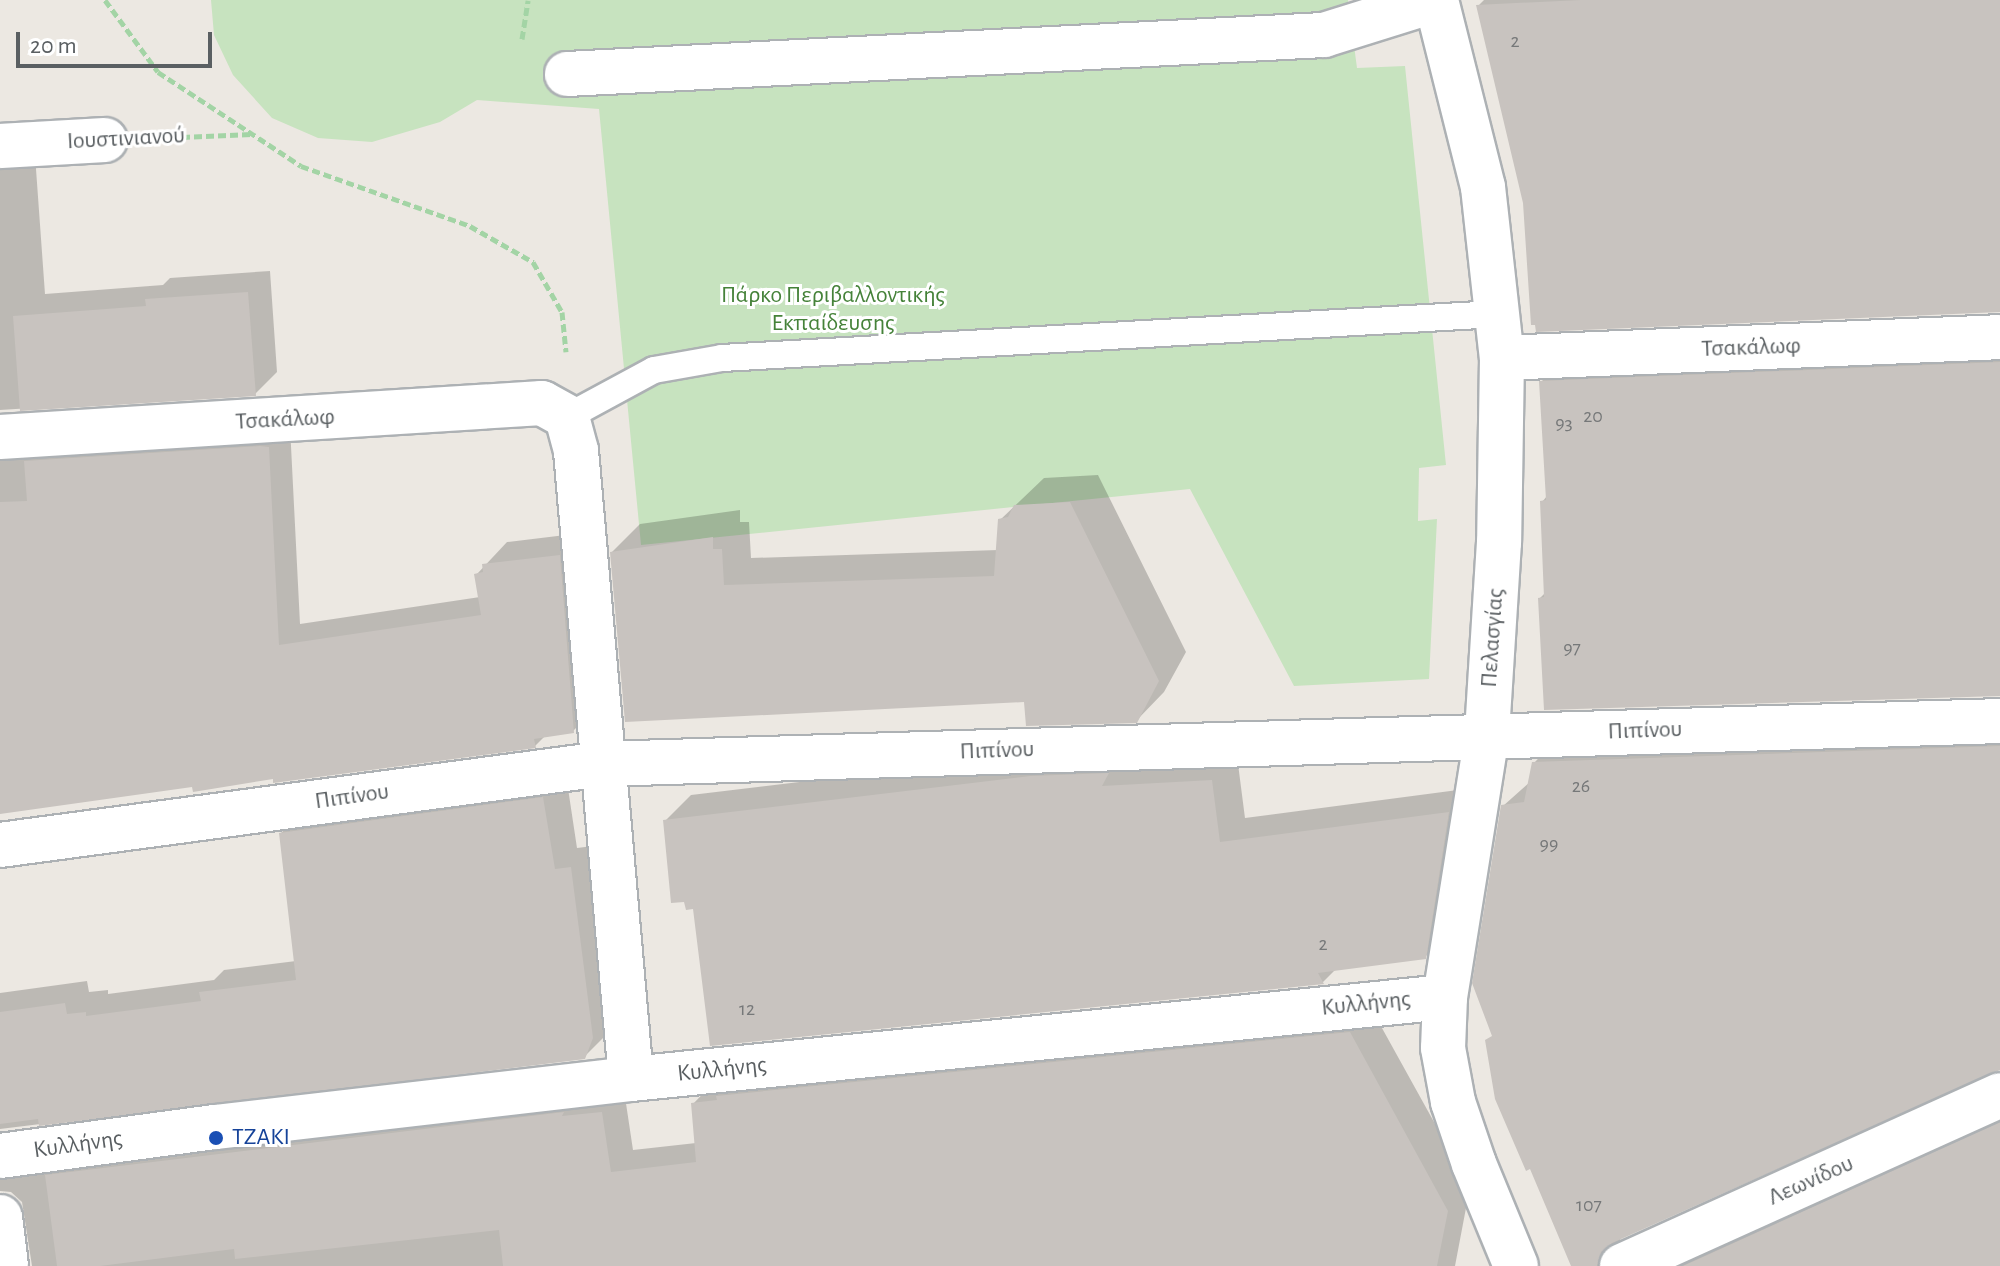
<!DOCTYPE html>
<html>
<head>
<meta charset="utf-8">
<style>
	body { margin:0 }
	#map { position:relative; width:2000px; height:1266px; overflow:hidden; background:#ece8e2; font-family:"Alegreya Sans",sans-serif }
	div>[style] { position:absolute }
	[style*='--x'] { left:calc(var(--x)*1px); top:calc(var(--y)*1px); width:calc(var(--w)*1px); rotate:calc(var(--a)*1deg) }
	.green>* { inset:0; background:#c7e3bf }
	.shadow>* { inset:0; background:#0003 }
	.building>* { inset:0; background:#c8c3bf }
	.path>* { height:5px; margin-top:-2.5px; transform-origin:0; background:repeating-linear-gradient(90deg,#a3d4a5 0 8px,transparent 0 12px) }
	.roads { filter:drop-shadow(2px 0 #adb1b4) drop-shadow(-2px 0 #adb1b4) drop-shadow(0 2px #adb1b4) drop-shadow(0 -2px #adb1b4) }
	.lane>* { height:26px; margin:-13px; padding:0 13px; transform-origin:13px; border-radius:13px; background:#fff }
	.street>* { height:44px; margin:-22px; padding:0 22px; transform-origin:22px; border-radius:22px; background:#fff }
	.secondary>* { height:44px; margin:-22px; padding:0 22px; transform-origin:22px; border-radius:22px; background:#fff }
	.dots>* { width:22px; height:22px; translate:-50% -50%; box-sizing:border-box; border:4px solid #fff; border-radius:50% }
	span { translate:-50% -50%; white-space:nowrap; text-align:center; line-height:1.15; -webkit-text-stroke:6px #fff; paint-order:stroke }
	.number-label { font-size:20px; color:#767879 }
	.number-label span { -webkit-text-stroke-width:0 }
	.street-label { font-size:24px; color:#5a5f62 }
	.park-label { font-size:24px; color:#458239 }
	.transit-label { font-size:24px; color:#164399 }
	.left { translate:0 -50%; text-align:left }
	.scale { position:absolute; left:16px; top:32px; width:196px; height:36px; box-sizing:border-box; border:4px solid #5a5f62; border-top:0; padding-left:10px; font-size:24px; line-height:28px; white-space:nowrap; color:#5a5f62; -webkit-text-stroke:6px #fff; paint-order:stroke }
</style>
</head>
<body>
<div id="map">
	<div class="green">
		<i style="clip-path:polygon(211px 0,1348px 0,1357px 68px,1405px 66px,1446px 465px,1419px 468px,1418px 521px,1437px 519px,1429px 679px,1294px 686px,1190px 489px,641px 545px,599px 109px,477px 100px,440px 122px,372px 142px,318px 138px,272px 118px,233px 75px,214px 35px)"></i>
	</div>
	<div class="shadow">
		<i style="clip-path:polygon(1484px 0,2000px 0,2000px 310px,1478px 6px)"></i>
		<i style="clip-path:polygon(35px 155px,45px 294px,163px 285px,170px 278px,270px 271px,277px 372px,255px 394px,0 410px,0 156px)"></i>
		<i style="clip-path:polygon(2000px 341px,2000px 694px,1540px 598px,1546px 592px,1542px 502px,1547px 496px,1541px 382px,1564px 359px)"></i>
		<i style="clip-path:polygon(0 426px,290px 426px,300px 624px,480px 597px,477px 574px,507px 542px,582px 533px,595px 709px,573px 731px,545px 736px,535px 746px,194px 785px,0 812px)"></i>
		<i style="clip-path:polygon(1098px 475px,1186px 652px,1164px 692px,1136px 721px,1026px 700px,612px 552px,640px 524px,740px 510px,740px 522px,749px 522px,751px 558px,998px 550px,1000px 520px,1044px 478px)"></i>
		<i style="clip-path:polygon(2000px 724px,2000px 1068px,1620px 1237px,1622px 1253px,1637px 1266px,1573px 1266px,1493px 1035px,1503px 806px,1530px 782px,1534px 763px,1557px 739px)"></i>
		<i style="clip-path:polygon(1057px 751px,1237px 756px,1245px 818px,1473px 788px,1450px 931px,1425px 957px,1336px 969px,1323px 982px,695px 907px,666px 820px,691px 795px)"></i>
		<i style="clip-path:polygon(566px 775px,577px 848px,593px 846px,607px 1034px,584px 1057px,0 1129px,0 993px,87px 981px,89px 992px,108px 990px,108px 994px,214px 980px,224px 970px,296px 961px,281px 833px,304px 811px)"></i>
		<i style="clip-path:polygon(1372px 1010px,1470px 1187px,1455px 1266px,32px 1266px,22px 1202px,11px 1192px,0 1191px,0 1142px,624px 1090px,633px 1150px,696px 1143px,693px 1104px,715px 1081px)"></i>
		<i style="clip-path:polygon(2000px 1111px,2000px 1266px,1658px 1266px)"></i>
	</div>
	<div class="building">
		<i style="clip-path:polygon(1581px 0,2000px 0,2000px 312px,1536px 332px,1535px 325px,1531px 325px,1523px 203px,1476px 5px)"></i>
		<i style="clip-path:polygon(248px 292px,256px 396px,20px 411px,13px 316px,146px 306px,145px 299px)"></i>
		<i style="clip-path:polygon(2000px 362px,2000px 696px,1544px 710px,1538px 598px,1544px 597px,1540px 501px,1546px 500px,1539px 381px)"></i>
		<i style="clip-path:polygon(260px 446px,269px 447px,279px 645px,481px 615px,474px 574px,483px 572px,482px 564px,560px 555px,574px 733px,534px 739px,536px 748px,273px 783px,273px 779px,193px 792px,192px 787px,0 814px,0 502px,27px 501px,24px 461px)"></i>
		<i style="clip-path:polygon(1070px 502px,1159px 681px,1137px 723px,1026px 726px,1024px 702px,625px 722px,610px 552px,713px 537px,713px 549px,722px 549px,724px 585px,994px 576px,998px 519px,1008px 517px,1014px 505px)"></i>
		<i style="clip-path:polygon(2000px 746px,2000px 1070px,1612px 1243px,1601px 1252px,1597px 1266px,1571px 1266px,1530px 1169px,1526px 1171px,1495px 1099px,1485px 1040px,1492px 1036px,1472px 983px,1501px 805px,1524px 802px,1532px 762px)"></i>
		<i style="clip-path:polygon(1109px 773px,1102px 786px,1212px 780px,1220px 842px,1449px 812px,1426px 959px,1318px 973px,1324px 984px,710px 1046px,693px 909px,686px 910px,684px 902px,671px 903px,663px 820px,1030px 776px)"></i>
		<i style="clip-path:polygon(543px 797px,555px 869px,571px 867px,593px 1038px,585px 1059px,39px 1126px,38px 1119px,0 1124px,0 1012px,65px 1003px,67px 1014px,86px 1012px,86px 1016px,201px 1001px,199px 992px,296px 980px,279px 833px)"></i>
		<i style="clip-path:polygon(1350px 1032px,1448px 1211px,1437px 1266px,503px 1266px,499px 1230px,235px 1259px,234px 1249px,100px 1266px,57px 1266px,45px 1175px,564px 1112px,562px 1116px,602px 1112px,611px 1172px,696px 1162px,691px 1103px,717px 1100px,716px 1096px)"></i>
		<i style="clip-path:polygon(2000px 1122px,2000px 1266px,1683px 1266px)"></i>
	</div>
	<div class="path">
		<i style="--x:105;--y:0;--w:89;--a:53.6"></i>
		<i style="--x:158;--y:72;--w:171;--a:33.3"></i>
		<i style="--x:301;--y:166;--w:179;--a:19.5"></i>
		<i style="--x:470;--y:226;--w:73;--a:29.7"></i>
		<i style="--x:533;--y:262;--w:58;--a:59.9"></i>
		<i style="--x:562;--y:312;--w:40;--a:84.3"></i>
		<i style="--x:522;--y:39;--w:39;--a:-81"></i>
		<i style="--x:158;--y:138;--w:94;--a:-2.4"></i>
	</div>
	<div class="roads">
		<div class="lane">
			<i style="--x:567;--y:417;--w:99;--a:-28.4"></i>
			<i style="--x:654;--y:370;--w:69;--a:-10"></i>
			<i style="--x:722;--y:358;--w:776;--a:-3.25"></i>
		</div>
		<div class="street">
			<i style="--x:567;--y:74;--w:758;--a:-2.95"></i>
			<i style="--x:1324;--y:35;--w:117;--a:-17.4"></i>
			<i style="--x:0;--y:146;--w:105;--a:-3.3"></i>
			<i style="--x:1502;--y:358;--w:498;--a:-2.4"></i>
			<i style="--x:0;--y:437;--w:543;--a:-3.59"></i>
			<i style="--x:542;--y:403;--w:29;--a:29"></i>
			<i style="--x:567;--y:417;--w:35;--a:75"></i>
			<i style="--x:576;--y:451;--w:630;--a:84.99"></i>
			<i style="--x:0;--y:845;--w:607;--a:-7.66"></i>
			<i style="--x:602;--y:764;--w:1399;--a:-1.76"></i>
			<i style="--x:0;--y:1156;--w:217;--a:-7.7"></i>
			<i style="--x:215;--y:1127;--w:419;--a:-6.6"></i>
			<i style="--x:631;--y:1079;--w:818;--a:-5.75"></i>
			<i style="--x:0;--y:1217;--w:49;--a:83"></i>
			<i style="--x:1622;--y:1266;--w:415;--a:-24.3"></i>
		</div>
		<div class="secondary">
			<i style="--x:1436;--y:0;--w:193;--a:75.9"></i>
			<i style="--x:1483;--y:187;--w:172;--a:83.7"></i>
			<i style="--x:1502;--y:358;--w:184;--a:90.9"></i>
			<i style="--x:1499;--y:542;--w:193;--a:93.6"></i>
			<i style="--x:1487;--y:735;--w:265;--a:99.1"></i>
			<i style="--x:1445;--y:997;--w:51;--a:92.2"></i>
			<i style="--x:1443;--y:1048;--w:55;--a:79.5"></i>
			<i style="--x:1453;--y:1102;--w:65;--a:71.3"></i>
			<i style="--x:1474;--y:1164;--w:110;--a:67.6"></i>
		</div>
	</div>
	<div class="dots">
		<i style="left:216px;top:1138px;background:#1a4fb4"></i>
	</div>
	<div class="number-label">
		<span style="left:1515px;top:41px">2</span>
		<span style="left:1593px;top:416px">20</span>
		<span style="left:1564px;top:423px">93</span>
		<span style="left:1572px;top:648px">97</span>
		<span style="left:1581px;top:786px">26</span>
		<span style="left:1549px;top:844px">99</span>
		<span style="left:1323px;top:944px">2</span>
		<span style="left:747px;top:1009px">12</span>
		<span style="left:1589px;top:1205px">107</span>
	</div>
	<div class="street-label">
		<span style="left:126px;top:139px;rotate:-3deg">Ιουστινιανού</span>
		<span style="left:1751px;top:348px;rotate:-2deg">Τσακάλωφ</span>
		<span style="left:285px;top:420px;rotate:-3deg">Τσακάλωφ</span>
		<span style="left:1493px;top:638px;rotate:-86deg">Πελασγίας</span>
		<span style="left:1645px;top:731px;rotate:-2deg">Πιπίνου</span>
		<span style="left:997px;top:751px;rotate:-2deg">Πιπίνου</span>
		<span style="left:352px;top:797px;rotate:-8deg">Πιπίνου</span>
		<span style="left:1366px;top:1004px;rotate:-6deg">Κυλλήνης</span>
		<span style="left:722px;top:1070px;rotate:-6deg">Κυλλήνης</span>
		<span style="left:78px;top:1145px;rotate:-8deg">Κυλλήνης</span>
		<span style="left:1811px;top:1181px;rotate:-24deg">Λεωνίδου</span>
	</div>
	<div class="park-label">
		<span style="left:833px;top:310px">Πάρκο Περιβαλλοντικής<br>Εκπαίδευσης</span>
	</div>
	<div class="transit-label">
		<span class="left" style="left:232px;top:1138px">ΤΖΑΚΙ</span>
	</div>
	<div class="scale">20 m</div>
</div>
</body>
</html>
